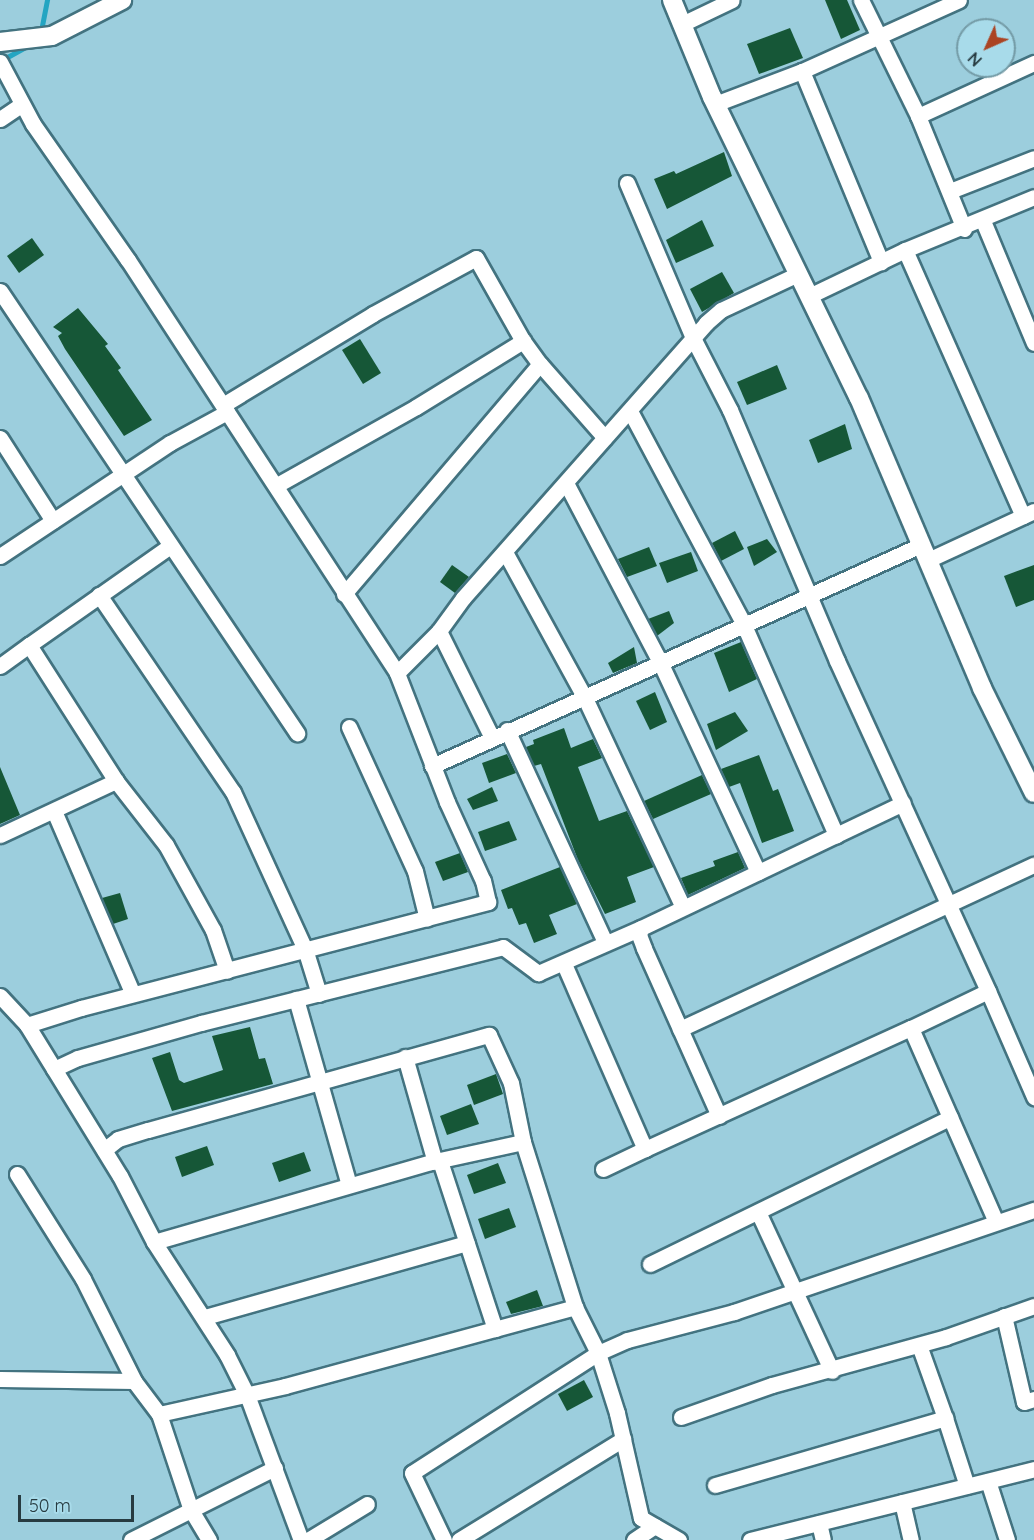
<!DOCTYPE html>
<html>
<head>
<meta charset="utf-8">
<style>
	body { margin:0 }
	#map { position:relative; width:1034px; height:1540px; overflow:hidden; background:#9ccedd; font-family:Quicksand,sans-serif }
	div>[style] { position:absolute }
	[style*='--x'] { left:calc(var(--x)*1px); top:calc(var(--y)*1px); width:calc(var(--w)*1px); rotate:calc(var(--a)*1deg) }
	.stream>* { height:4.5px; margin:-2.25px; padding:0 2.25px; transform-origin:2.25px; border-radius:2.25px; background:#24a5c2 }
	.building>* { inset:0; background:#165737 }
	.roads { filter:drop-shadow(2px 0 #437380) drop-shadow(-2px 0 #437380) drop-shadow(0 2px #437380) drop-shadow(0 -2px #437380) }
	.minor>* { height:15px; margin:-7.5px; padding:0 7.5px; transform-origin:7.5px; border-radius:7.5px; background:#fff }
	.tertiary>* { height:18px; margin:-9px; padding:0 9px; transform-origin:9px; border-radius:9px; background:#fff }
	span { translate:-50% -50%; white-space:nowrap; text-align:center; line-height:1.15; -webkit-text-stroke:6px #a8dbea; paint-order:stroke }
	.north { position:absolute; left:956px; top:18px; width:60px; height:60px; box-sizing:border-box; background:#a8dbea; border:2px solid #749ba6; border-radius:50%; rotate:225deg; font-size:16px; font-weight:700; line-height:24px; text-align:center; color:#273b41 }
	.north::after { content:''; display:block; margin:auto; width:21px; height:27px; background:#ab4423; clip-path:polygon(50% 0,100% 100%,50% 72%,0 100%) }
	.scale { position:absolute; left:18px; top:1495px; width:116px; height:27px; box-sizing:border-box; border:3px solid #273b41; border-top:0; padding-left:8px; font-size:18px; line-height:21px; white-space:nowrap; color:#273b41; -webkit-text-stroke:4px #a8dbea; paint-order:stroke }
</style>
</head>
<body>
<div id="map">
	<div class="stream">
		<i style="--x:41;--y:31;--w:32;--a:-79"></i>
		<i style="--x:2;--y:60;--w:31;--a:-29"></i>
	</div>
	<div class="building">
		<i style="clip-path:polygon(825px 0,847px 0,860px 30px,841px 39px)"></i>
		<i style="clip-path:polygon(790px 28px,803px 58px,759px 74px,747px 44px)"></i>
		<i style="clip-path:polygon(724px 152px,732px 176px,667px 209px,654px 179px,674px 171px,676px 174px)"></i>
		<i style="clip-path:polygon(702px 220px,714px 246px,676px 263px,666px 240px)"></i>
		<i style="clip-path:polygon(32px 238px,44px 255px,19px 273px,7px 256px)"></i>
		<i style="clip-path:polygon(722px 272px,734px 293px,702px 312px,690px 289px)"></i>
		<i style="clip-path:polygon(78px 308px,108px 344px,105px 346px,121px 368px,118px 370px,152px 420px,124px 436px,65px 349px,58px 336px,62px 333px,53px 327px)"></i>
		<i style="clip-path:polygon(360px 339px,381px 373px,363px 384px,342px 350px)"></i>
		<i style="clip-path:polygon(777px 365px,787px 389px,747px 405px,737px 382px)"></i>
		<i style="clip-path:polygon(845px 424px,852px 449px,818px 463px,809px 440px)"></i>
		<i style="clip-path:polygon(735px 531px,744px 549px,721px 561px,712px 543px)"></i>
		<i style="clip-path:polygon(767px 539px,777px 552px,754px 566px,747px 547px)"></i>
		<i style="clip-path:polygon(649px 547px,657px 566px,627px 577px,618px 559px)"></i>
		<i style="clip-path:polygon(691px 552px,698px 571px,667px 583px,659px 563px)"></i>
		<i style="clip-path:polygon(452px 565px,469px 577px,455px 593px,440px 582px)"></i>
		<i style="clip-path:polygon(1034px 565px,1034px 600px,1016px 607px,1004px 576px)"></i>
		<i style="clip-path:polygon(669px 611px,674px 623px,657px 636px,648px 619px)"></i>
		<i style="clip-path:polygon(741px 642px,757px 679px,729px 692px,714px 653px)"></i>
		<i style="clip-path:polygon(634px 647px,637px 663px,613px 673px,608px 663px)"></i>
		<i style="clip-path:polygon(655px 692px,667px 722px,650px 730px,636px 701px)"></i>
		<i style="clip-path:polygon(735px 712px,748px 731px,716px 750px,707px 724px)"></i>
		<i style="clip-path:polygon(564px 728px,571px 748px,593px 739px,602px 758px,578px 767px,599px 821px,627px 811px,654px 867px,627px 877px,636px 902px,605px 914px,578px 860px,541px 764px,534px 766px,526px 747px,534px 744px,533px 740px)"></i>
		<i style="clip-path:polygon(507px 754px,516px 773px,489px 783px,482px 763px)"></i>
		<i style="clip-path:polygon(759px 755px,773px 791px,778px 789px,794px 831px,762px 843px,740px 783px,729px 787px,721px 769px)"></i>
		<i style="clip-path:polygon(0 767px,20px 815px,0 824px)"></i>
		<i style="clip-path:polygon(702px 775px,711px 794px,653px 819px,644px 801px)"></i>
		<i style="clip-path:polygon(492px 787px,498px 801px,473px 810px,467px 799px)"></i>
		<i style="clip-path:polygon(509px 821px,517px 840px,485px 851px,478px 832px)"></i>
		<i style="clip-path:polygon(738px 852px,745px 868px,688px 895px,681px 878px,715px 866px,713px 861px)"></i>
		<i style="clip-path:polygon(460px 853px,468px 872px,443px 881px,435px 862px)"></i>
		<i style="clip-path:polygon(560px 867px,577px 904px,549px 915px,557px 934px,534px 943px,526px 923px,519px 925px,512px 908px,508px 909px,501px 890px)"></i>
		<i style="clip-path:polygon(120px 893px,128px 919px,113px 924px,102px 898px)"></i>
		<i style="clip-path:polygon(250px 1027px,259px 1059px,265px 1058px,273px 1084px,172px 1111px,152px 1058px,170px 1052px,179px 1080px,184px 1083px,223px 1070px,212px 1036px)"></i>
		<i style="clip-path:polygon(496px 1074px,503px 1094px,474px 1105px,467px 1085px)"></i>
		<i style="clip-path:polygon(471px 1104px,479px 1124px,447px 1135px,440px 1116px)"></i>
		<i style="clip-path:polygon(207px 1146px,214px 1165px,182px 1177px,175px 1157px)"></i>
		<i style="clip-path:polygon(304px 1152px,311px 1171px,279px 1182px,272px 1163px)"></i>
		<i style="clip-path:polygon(498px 1163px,506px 1183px,474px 1194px,467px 1175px)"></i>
		<i style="clip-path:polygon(509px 1208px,516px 1227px,485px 1239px,478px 1219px)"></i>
		<i style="clip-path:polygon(537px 1290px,543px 1306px,511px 1314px,506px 1302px)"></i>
		<i style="clip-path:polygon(584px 1380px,593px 1397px,567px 1411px,558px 1394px)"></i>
	</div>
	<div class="roads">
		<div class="minor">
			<i style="--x:861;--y:0;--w:129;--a:63.8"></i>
			<i style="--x:918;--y:116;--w:122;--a:67.8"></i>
			<i style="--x:682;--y:24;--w:55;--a:-25.6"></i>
			<i style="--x:0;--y:62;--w:70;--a:62"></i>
			<i style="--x:33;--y:124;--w:166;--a:55.1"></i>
			<i style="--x:128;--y:260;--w:493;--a:56.9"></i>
			<i style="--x:802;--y:71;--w:207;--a:67.5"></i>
			<i style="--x:715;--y:104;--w:93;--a:-20.8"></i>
			<i style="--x:802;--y:71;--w:172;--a:-24.3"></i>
			<i style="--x:918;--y:116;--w:128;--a:-24.6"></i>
			<i style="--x:0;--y:119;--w:25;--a:-34"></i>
			<i style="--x:627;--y:183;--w:171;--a:66.9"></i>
			<i style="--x:694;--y:340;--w:79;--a:62.8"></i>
			<i style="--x:730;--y:410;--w:273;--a:66.9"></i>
			<i style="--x:837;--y:661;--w:363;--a:65.4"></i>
			<i style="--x:950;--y:191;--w:90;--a:-21.4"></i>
			<i style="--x:983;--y:221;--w:132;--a:67.3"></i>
			<i style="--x:905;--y:250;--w:291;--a:66.1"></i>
			<i style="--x:0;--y:291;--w:533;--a:56.1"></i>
			<i style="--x:809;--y:296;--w:106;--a:-25.6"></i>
			<i style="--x:905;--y:250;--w:139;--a:-22.3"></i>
			<i style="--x:223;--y:405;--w:175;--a:-31.2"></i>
			<i style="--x:373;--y:314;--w:117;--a:-28.5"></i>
			<i style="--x:476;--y:258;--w:95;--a:60.5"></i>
			<i style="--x:630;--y:411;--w:240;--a:61.9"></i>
			<i style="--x:743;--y:623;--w:232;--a:66.3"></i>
			<i style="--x:0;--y:438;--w:98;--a:57.4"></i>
			<i style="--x:566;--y:483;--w:202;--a:62.3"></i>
			<i style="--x:660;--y:662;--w:232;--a:65"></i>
			<i style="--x:277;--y:485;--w:159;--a:-29.3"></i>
			<i style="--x:416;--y:407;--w:126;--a:-31.7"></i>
			<i style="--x:523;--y:341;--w:29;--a:54"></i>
			<i style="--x:170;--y:546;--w:172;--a:144.9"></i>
			<i style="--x:29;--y:645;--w:161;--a:57.4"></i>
			<i style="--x:116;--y:781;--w:81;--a:52"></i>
			<i style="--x:166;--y:845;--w:97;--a:61.1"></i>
			<i style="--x:213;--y:930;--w:43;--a:71.1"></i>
			<i style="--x:505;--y:552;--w:164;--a:61.3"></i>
			<i style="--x:584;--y:696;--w:233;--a:64.9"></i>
			<i style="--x:0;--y:556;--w:204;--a:-33.6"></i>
			<i style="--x:170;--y:443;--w:65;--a:-28.5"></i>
			<i style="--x:928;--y:560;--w:117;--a:-24.8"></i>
			<i style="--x:344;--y:594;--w:302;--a:-49.6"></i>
			<i style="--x:540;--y:364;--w:98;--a:48.7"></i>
			<i style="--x:99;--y:595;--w:238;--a:55.8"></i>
			<i style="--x:233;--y:792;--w:173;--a:65.4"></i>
			<i style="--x:305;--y:949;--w:47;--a:72.7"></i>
			<i style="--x:439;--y:631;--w:119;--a:63.6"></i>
			<i style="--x:0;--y:666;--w:36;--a:-36"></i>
			<i style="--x:349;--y:727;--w:158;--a:65.4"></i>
			<i style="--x:415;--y:871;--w:49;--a:76"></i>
			<i style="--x:507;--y:730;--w:234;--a:65.2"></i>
			<i style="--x:432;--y:766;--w:537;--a:-24.32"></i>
			<i style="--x:54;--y:811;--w:199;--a:66.7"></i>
			<i style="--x:0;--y:835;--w:128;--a:-25"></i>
			<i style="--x:564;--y:964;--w:202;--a:66.4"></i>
			<i style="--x:645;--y:1149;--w:292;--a:-24.5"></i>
			<i style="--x:0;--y:996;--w:40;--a:47"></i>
			<i style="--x:27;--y:1025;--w:177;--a:58.4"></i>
			<i style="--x:120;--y:1176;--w:74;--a:62.7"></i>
			<i style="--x:154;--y:1242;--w:135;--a:57.1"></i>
			<i style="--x:227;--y:1355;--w:45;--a:63.4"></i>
			<i style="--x:247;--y:1395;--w:155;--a:69.6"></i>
			<i style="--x:296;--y:999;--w:193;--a:74.1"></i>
			<i style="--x:27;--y:1025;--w:57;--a:-17.5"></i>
			<i style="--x:81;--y:1008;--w:421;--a:-14.6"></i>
			<i style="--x:488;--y:902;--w:22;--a:-103"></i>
			<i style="--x:483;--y:881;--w:87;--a:-114.5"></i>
			<i style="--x:447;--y:802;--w:138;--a:-111.2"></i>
			<i style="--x:397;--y:673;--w:59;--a:-45"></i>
			<i style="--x:439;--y:631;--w:41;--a:-54"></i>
			<i style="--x:463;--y:598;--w:367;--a:-48.5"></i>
			<i style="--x:706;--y:323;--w:20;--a:-41"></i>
			<i style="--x:721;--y:310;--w:85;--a:-25.1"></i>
			<i style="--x:680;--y:1029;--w:390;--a:-24.9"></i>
			<i style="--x:405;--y:1057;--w:109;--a:74.1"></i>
			<i style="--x:54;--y:1069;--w:26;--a:-25"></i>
			<i style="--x:78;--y:1058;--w:128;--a:-15.9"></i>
			<i style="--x:201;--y:1023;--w:311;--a:-14.1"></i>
			<i style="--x:503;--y:947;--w:44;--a:36.6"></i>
			<i style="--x:538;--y:973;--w:112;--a:-23.6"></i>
			<i style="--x:719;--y:1116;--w:184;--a:-114.1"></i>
			<i style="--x:644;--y:948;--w:14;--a:-111"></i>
			<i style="--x:639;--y:935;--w:7;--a:-74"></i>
			<i style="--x:641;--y:928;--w:290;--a:-25.5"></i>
			<i style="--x:104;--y:1150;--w:18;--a:-38"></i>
			<i style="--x:118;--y:1139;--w:31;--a:-17"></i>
			<i style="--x:148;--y:1130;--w:354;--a:-15.6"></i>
			<i style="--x:489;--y:1035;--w:53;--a:65.4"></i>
			<i style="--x:511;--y:1083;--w:60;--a:78.5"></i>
			<i style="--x:523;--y:1142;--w:173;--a:72.5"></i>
			<i style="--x:440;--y:1161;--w:177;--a:71.9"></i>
			<i style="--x:603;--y:1169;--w:47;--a:-25.5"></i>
			<i style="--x:17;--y:1174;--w:124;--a:57.8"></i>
			<i style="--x:83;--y:1279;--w:114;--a:63.4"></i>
			<i style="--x:759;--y:1214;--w:173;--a:65.1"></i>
			<i style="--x:996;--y:1222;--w:212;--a:-113.7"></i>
			<i style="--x:911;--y:1028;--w:85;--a:-25.7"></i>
			<i style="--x:988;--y:991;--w:116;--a:66.5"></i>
			<i style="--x:154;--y:1242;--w:288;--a:-16.1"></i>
			<i style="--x:431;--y:1162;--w:94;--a:-12.3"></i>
			<i style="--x:650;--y:1264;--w:334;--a:-26"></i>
			<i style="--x:1004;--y:1316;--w:88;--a:76.9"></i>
			<i style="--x:1024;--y:1402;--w:10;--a:-17"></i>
			<i style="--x:205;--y:1317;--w:272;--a:-15.8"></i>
			<i style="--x:0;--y:1379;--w:134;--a:0.9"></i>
			<i style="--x:134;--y:1381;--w:41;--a:52.9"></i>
			<i style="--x:159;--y:1414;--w:101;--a:71.6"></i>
			<i style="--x:191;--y:1510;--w:35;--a:59"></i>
			<i style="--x:159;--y:1414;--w:129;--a:-12.5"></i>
			<i style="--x:285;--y:1386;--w:301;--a:-15.2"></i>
			<i style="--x:575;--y:1307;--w:51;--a:63.4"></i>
			<i style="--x:598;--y:1353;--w:221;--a:147.2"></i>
			<i style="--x:412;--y:1473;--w:74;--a:64.5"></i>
			<i style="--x:681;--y:1417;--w:96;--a:-19.4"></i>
			<i style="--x:772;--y:1385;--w:180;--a:-15.4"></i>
			<i style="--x:946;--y:1337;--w:93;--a:-19.4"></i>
			<i style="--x:945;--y:1418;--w:71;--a:72.1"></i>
			<i style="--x:988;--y:1481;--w:62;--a:72.1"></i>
			<i style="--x:715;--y:1485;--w:240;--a:-16.2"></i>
			<i style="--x:945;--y:1418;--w:77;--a:-109.6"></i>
			<i style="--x:902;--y:1502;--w:39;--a:77"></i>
			<i style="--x:819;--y:1523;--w:17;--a:77"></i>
			<i style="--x:131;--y:1540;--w:161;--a:-26.6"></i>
			<i style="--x:308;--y:1540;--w:69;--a:-31.4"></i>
			<i style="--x:459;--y:1540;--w:193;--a:-31.6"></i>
			<i style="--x:634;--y:1540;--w:25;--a:-34"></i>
			<i style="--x:679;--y:1540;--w:44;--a:-149.9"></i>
			<i style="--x:641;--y:1518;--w:108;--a:-102.9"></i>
			<i style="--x:617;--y:1413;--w:63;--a:-107.6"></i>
			<i style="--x:598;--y:1353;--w:32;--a:-24"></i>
			<i style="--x:627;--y:1340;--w:111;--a:-14.7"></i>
			<i style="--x:734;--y:1312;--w:317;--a:-18.8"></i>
			<i style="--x:750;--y:1540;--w:293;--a:-14"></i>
		</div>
		<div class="tertiary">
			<i style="--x:672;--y:0;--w:105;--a:67.6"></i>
			<i style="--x:712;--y:97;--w:335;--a:64"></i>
			<i style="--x:859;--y:398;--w:315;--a:67"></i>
			<i style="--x:982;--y:688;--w:117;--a:63.7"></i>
			<i style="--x:0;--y:42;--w:52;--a:-6.6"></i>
			<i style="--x:52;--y:36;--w:79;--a:-27.2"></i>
		</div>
	</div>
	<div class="north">N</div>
	<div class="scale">50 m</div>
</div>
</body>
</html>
